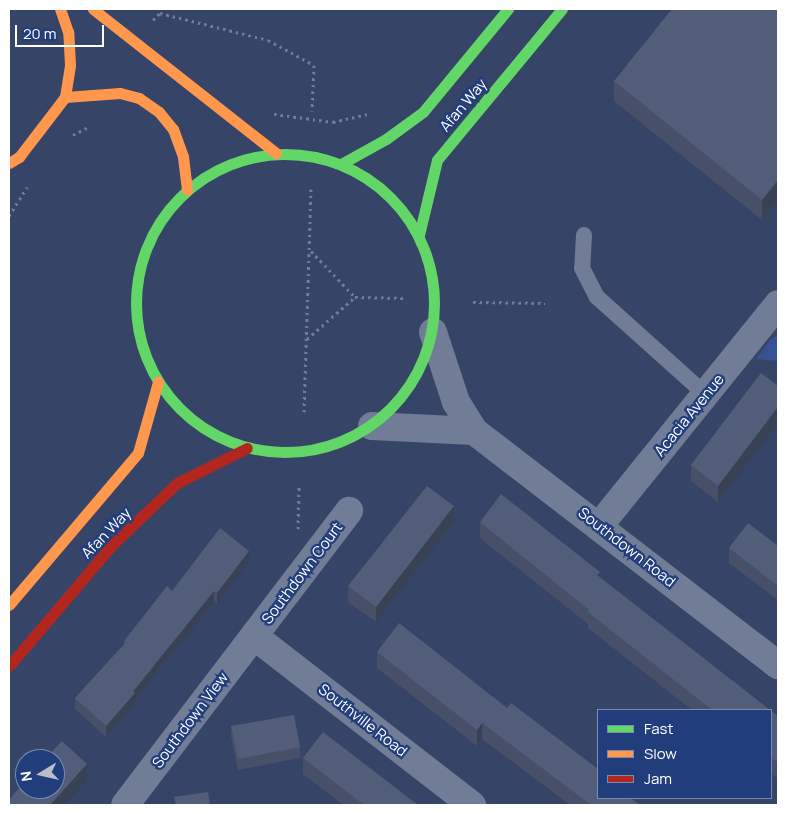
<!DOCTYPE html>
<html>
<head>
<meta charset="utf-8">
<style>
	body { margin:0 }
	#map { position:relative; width:787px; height:814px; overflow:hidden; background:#364567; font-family:Manrope,sans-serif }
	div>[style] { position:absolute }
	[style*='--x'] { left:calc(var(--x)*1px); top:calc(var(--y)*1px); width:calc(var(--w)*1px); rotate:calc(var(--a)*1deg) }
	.green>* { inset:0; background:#365292 }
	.path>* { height:3px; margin-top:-1.5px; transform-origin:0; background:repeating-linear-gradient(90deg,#717c96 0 2.5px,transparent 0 6.5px) }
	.lane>* { height:16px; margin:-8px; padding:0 8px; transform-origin:8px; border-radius:8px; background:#717c96 }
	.street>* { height:28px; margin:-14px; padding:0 14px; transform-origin:14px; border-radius:14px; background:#717c96 }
	.fast>* { height:11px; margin:-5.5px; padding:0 5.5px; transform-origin:5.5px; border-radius:5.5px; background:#63d668 }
	.fast>.ring { margin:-5.5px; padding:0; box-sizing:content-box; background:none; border:11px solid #63d668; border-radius:50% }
	.slow>* { height:11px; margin:-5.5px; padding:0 5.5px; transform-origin:5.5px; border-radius:5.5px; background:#ff974d }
	.jam>* { height:11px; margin:-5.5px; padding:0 5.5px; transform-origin:5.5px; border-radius:5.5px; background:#b3261e }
	.wall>* { inset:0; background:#475068 }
	.shaded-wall>* { inset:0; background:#394155 }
	.building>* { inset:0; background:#525d79 }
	span { translate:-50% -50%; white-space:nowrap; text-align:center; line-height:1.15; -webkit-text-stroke:4.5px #223d7b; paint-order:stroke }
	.street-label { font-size:15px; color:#fff }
	.frame { position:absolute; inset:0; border:10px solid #fff; pointer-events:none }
	.legend { position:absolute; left:597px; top:709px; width:175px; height:90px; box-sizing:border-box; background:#223d7b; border:1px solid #7a8bb0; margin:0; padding:6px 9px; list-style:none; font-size:15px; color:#fff }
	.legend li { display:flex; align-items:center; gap:10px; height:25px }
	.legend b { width:25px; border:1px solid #7a8bb0 }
	.north { position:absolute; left:15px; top:749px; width:50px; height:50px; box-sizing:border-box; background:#223d7b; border:1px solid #7a8bb0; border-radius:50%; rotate:261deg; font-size:14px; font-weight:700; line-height:20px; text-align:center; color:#fff }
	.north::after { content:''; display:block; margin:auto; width:18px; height:22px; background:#b9beca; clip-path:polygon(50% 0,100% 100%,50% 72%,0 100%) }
	.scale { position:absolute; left:15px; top:25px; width:89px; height:22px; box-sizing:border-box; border:2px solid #fff; border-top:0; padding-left:6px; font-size:15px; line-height:18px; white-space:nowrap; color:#fff; -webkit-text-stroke:4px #223d7b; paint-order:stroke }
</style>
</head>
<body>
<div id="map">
	<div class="green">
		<i style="clip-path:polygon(778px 335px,778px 361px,756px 359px,771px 339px)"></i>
	</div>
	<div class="path">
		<i style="--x:153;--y:20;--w:10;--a:-45"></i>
		<i style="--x:160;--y:13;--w:111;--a:14"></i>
		<i style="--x:268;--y:40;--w:52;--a:28.5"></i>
		<i style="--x:314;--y:65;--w:46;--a:92.5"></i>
		<i style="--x:274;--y:114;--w:60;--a:7.7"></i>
		<i style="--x:333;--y:122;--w:35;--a:-13"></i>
		<i style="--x:73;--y:135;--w:19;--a:-28"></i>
		<i style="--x:9;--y:216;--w:34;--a:-58"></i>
		<i style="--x:311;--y:251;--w:64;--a:46.3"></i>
		<i style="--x:355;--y:297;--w:51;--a:1.1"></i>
		<i style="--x:473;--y:302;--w:72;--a:0.8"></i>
		<i style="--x:307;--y:339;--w:64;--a:-41.2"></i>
		<i style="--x:304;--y:412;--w:223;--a:-88.2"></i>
		<i style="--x:298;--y:529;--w:43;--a:-88.7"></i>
	</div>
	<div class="lane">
		<i style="--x:584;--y:235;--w:33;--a:93"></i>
		<i style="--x:582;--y:268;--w:33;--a:63"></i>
		<i style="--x:597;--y:297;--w:145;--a:41.9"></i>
	</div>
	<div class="street">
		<i style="--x:433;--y:332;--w:74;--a:71.8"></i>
		<i style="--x:456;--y:402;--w:34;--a:58"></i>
		<i style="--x:474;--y:431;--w:384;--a:37.6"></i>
		<i style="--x:372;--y:426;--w:102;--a:2.8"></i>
		<i style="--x:599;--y:526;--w:285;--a:-51.1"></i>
		<i style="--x:254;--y:636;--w:276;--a:37.8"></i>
		<i style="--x:125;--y:805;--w:370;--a:-52.7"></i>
	</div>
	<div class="fast">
		<i class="ring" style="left:136px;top:154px;width:287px;height:287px"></i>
		<i style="--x:341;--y:164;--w:51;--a:-29.1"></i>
		<i style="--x:386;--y:139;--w:46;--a:-36.1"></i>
		<i style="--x:423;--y:112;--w:134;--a:-50.5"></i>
		<i style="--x:419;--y:235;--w:77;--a:-76.5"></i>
		<i style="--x:437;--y:160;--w:196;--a:-50.4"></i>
	</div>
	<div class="slow">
		<i style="--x:93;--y:9;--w:233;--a:38.2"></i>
		<i style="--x:65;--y:97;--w:55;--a:-4.2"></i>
		<i style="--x:120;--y:93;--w:20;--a:15"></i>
		<i style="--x:139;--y:98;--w:24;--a:35"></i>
		<i style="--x:159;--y:112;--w:22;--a:51"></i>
		<i style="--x:173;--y:129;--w:30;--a:70"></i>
		<i style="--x:183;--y:157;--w:33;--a:83"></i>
		<i style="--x:9;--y:163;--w:12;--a:-31"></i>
		<i style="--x:19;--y:157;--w:76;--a:-52.5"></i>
		<i style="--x:65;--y:97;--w:32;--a:-81"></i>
		<i style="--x:70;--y:65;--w:33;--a:-93"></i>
		<i style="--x:68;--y:32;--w:24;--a:-109"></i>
		<i style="--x:9;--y:605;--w:199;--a:-49.7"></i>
		<i style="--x:138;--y:453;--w:74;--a:-74.3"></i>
	</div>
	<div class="jam">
		<i style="--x:9;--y:666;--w:157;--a:-49.6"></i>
		<i style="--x:111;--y:546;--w:91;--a:-43.7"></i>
		<i style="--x:177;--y:483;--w:78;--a:-26.6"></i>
	</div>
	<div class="wall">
		<i style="clip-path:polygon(778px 9px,778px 200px,762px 220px,614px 101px,614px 81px)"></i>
		<i style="clip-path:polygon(761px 373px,718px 502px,691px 481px,691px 465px)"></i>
		<i style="clip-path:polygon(454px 522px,376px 622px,348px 602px,348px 586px)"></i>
		<i style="clip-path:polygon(480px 522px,600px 578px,770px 710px,692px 710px,588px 628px,588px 624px,480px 538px)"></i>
		<i style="clip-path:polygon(778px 546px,778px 600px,729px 563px,729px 548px)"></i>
		<i style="clip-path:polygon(249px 562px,217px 604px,214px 602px,135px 700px,135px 704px,106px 737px,75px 709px,75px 698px,124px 645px,124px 641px)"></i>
		<i style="clip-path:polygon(377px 652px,598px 798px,640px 805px,570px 805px,482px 739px,477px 746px,377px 668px)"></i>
		<i style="clip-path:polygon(771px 711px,778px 716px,778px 779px,771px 773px)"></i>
		<i style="clip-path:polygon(231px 726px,300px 747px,300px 758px,238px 770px,231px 737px)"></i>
		<i style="clip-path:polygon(303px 758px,418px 805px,343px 805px,303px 774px)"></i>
	</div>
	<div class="shaded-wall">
		<i style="clip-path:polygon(778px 180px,778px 200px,762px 220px,762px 200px)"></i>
		<i style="clip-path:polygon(778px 407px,778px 423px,718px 502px,718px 486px)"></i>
		<i style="clip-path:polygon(454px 506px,454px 522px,376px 622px,376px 607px)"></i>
		<i style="clip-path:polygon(249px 551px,249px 562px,217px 604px,217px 593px)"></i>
		<i style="clip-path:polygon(214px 591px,214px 602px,135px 700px,135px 704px,106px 737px,106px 726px)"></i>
		<i style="clip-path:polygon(482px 723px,482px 739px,477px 746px,477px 730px)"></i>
		<i style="clip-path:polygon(87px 764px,87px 780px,65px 805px,50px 805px)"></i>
	</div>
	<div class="building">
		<i style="clip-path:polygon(672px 9px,778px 9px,778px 180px,762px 200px,614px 81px)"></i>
		<i style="clip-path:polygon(761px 373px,778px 386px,778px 407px,718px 486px,691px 465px)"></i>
		<i style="clip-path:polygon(427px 486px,454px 506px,376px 607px,348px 586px)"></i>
		<i style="clip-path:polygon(501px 494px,600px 572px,597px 575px,770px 710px,712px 710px,588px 612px,589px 610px,480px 522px)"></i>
		<i style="clip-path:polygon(748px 523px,778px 546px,778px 586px,729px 548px)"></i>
		<i style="clip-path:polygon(220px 528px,249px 551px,217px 593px,214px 591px,133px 691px,135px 693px,106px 726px,75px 698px,126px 642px,124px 641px,167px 586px,172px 591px)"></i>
		<i style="clip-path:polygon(399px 623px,507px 708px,511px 703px,598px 769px,598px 798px,630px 798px,640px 805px,591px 805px,482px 723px,477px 730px,377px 652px)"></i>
		<i style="clip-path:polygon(771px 711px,778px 716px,778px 763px,771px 757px)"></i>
		<i style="clip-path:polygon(294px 715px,300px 747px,238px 759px,231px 726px)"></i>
		<i style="clip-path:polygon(323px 732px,418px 805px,364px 805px,303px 758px)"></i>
		<i style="clip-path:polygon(62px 741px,87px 764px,50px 805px,9px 805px,9px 800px,25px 781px,25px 789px,55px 789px,55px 759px,45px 759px)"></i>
		<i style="clip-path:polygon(208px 792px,210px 805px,176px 805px,174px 797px)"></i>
	</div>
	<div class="street-label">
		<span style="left:463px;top:105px;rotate:-50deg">Afan Way</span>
		<span style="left:689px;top:415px;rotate:-51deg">Acacia Avenue</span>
		<span style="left:106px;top:533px;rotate:-46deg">Afan Way</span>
		<span style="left:627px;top:547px;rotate:38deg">Southdown Road</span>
		<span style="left:302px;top:573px;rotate:-53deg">Southdown Court</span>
		<span style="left:190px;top:720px;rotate:-53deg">Southdown View</span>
		<span style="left:363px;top:720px;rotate:38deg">Southville Road</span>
	</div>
	<div class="frame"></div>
	<ul class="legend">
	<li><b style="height:6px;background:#63d668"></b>Fast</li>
	<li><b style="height:6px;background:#ff974d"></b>Slow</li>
	<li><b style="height:6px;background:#b3261e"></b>Jam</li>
	</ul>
	<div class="north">N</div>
	<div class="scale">20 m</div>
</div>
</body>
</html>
